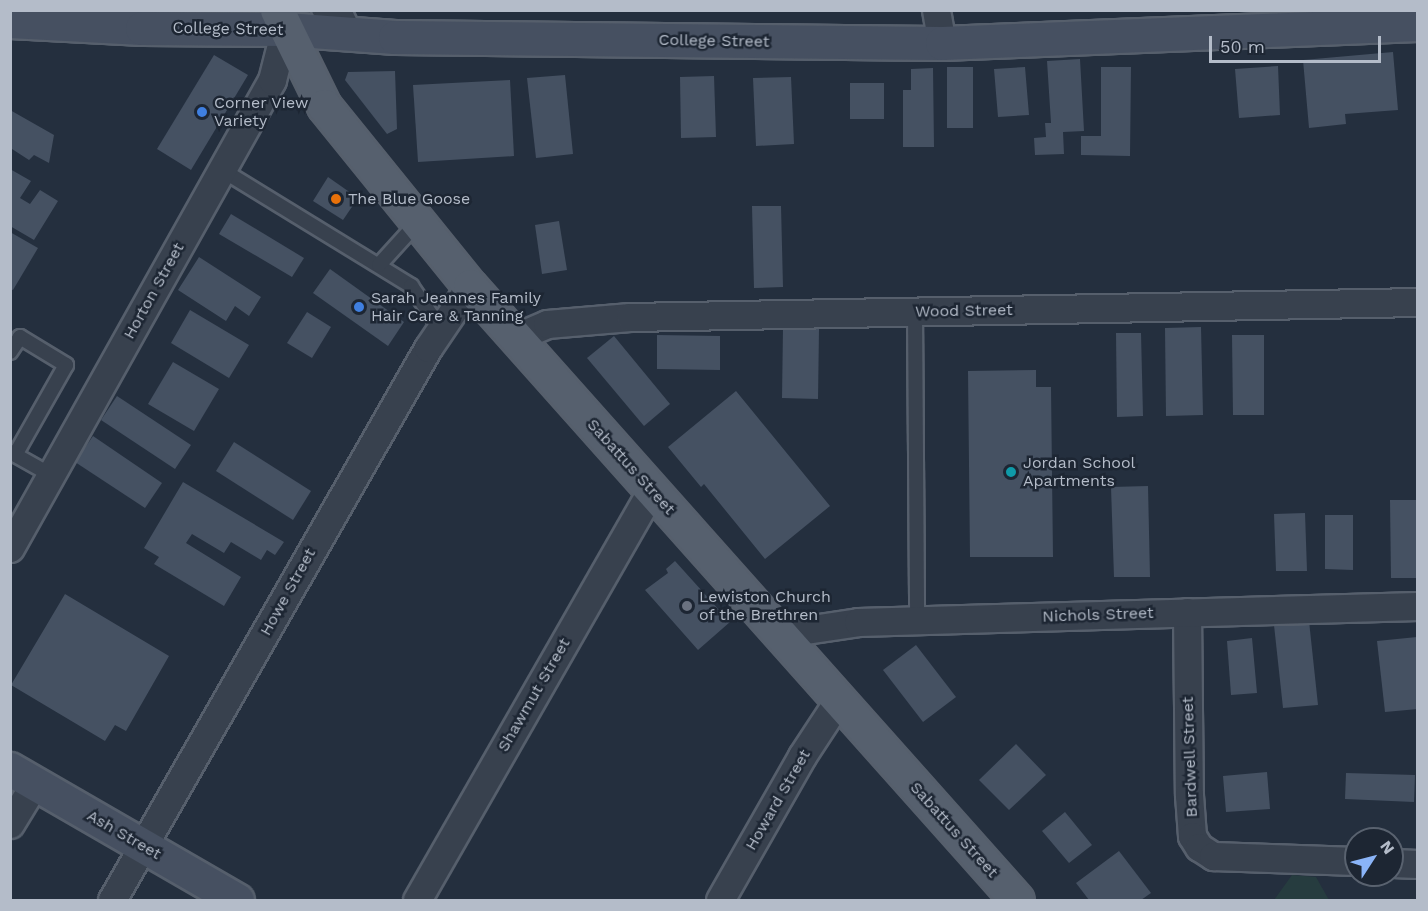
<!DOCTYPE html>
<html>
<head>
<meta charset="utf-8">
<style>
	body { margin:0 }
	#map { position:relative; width:1428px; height:911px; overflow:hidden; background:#242f3e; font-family:"Work Sans",sans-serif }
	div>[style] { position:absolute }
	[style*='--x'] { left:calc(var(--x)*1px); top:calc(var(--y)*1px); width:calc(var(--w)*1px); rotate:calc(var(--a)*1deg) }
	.green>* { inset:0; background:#263c3f }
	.building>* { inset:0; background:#455162 }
	.roads { filter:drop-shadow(2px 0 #565f6c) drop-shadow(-2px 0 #565f6c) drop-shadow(0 2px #565f6c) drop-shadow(0 -2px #565f6c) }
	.lane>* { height:14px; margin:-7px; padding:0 7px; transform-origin:7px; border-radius:7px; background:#38414e }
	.street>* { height:27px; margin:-13.5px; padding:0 13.5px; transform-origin:13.5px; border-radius:13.5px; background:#38414e }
	.secondary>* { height:33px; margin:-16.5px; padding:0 16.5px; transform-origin:16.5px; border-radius:16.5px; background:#465061 }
	.primary>* { height:33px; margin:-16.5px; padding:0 16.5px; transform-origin:16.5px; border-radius:16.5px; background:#56606e }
	.dots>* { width:16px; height:16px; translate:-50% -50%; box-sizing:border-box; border:3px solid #1d2633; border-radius:50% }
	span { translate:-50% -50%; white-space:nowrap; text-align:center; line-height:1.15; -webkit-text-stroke:5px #1d2633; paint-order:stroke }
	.street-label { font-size:16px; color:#b4bcc9 }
	.poi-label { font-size:16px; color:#b4bcc9 }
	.left { translate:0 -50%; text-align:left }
	.frame { position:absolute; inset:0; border:12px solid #b4bcc9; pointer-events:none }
	.north { position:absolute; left:1344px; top:827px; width:60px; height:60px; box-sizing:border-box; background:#1d2633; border:2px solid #59626f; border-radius:50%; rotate:54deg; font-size:16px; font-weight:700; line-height:24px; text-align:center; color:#b4bcc9 }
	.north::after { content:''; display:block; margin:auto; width:21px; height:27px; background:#8ab4f8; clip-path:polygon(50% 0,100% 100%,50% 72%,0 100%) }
	.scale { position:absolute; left:1209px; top:36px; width:172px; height:27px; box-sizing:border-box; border:3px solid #b4bcc9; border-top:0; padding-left:8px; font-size:18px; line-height:21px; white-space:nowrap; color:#b4bcc9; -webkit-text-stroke:4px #1d2633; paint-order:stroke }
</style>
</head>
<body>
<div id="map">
	<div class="green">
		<i style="clip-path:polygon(1292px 875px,1316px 877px,1329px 900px,1274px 900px)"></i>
	</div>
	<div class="building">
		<i style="clip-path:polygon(1393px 52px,1398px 110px,1345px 114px,1346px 124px,1309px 128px,1303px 60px)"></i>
		<i style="clip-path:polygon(214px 55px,248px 75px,191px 170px,157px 149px)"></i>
		<i style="clip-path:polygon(1080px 59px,1084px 131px,1063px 132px,1064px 154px,1035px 155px,1034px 138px,1046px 137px,1045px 123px,1051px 123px,1047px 61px)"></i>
		<i style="clip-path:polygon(1278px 66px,1280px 115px,1239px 118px,1235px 69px)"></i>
		<i style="clip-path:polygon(947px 67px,973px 67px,973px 128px,947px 128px)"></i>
		<i style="clip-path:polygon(1025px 67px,1029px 115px,998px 117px,994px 69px)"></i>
		<i style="clip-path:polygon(1101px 67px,1131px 67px,1130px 156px,1081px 155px,1081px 136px,1101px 136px)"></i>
		<i style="clip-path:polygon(933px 68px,934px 147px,903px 147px,903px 90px,911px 90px,911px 69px)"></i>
		<i style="clip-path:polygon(395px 71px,397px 129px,387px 134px,345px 80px,348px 72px)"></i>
		<i style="clip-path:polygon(565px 75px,573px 154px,536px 158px,527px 78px)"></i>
		<i style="clip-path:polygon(714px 76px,716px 137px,681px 138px,680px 77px)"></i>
		<i style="clip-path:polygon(791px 77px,794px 144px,756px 146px,753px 78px)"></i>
		<i style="clip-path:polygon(510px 80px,514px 156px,418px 162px,413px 85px)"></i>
		<i style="clip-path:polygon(850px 83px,884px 83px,884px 119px,850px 119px)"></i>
		<i style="clip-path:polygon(10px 110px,54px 135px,49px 163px,34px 155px,29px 160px,12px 149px,10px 152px)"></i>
		<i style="clip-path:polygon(10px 169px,31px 181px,20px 198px,30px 204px,40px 190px,58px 201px,34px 240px,10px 226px)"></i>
		<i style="clip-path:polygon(328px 177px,358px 198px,343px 220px,313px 201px)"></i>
		<i style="clip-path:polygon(752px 206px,781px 206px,783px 287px,754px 288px)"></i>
		<i style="clip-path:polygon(231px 214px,304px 258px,292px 277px,219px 234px)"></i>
		<i style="clip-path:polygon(559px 221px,567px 270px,542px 274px,535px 225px)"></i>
		<i style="clip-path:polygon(10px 232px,38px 248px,13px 290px,10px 289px)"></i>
		<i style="clip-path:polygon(199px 257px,261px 297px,249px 316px,235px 306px,226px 321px,178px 290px)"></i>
		<i style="clip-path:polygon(330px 269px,404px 322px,388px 346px,313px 293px)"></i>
		<i style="clip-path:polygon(190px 310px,249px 345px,229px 378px,171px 343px)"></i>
		<i style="clip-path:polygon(307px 312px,331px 327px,312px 358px,287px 343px)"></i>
		<i style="clip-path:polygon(1201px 327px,1203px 415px,1166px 416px,1165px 328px)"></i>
		<i style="clip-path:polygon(783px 328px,819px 329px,818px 399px,782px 398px)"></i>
		<i style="clip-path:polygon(1116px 333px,1141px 333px,1143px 416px,1117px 417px)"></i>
		<i style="clip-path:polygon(657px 335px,720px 336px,720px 370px,657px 369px)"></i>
		<i style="clip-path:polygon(1232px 335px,1264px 335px,1264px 415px,1233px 415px)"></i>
		<i style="clip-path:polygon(614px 336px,670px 404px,644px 426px,587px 358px)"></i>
		<i style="clip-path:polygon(173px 362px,219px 389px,194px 431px,148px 404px)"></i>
		<i style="clip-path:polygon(1036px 370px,1036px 387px,1051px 387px,1053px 557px,970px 557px,968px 371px)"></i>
		<i style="clip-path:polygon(736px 391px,830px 506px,765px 559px,704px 484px,701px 487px,668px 447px)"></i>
		<i style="clip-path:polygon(117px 396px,191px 445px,175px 469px,101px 420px)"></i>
		<i style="clip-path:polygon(93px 436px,162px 483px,145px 508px,75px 462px)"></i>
		<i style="clip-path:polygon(234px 442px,311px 491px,293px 520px,216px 471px)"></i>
		<i style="clip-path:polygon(183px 482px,284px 542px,275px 555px,267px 550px,261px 560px,231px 542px,224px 553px,192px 534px,186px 543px,241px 577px,224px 606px,154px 564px,159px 557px,144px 548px)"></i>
		<i style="clip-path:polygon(1148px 486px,1150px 577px,1114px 577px,1111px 487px)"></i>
		<i style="clip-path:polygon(1390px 500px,1418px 500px,1418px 578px,1391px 578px)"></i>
		<i style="clip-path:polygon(1305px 513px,1307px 571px,1276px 571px,1274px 514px)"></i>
		<i style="clip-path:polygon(1325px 515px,1353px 515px,1353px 570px,1325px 569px)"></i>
		<i style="clip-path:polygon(675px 561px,730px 622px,698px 650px,645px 590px,668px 573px,666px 569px)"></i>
		<i style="clip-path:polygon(65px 594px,169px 656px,126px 731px,115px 725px,105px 741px,11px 685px)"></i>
		<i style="clip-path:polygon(1309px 621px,1318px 705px,1283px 708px,1274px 625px)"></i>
		<i style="clip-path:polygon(1417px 637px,1418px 709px,1385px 712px,1377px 641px)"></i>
		<i style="clip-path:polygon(1252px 638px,1257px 693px,1231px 695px,1227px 641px)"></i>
		<i style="clip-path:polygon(916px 645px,956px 697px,923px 722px,883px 670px)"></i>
		<i style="clip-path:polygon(1016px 744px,1046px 775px,1009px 810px,979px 780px)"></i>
		<i style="clip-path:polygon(1267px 772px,1270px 809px,1226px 812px,1223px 776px)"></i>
		<i style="clip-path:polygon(1346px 773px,1415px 775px,1414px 802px,1345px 799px)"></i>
		<i style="clip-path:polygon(1065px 812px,1092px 845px,1069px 863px,1042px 831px)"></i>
		<i style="clip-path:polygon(1119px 851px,1151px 893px,1141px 900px,1089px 900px,1076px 883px)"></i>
	</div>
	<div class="roads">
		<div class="lane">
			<i style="--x:319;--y:10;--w:6;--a:59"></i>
			<i style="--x:322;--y:15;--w:18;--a:-16"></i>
			<i style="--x:344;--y:10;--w:25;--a:64"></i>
			<i style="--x:222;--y:170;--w:222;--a:31.5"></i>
			<i style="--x:411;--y:286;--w:51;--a:55.4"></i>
			<i style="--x:379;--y:265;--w:58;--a:-47.8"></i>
			<i style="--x:915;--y:312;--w:308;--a:89.6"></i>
			<i style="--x:10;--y:352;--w:18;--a:-56"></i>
			<i style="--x:20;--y:337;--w:54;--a:31.3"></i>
			<i style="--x:66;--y:365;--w:103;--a:119.5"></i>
			<i style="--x:10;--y:452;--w:47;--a:29.3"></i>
		</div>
		<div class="street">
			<i style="--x:936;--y:10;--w:34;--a:80"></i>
			<i style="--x:519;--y:344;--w:13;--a:-58"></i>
			<i style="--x:526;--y:333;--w:23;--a:-23"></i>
			<i style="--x:547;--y:324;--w:83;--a:-4.8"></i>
			<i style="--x:630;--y:317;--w:788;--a:-1.09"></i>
			<i style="--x:10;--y:548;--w:536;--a:-60.76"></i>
			<i style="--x:272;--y:80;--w:53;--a:-75.7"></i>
			<i style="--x:1187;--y:612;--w:183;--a:89.4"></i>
			<i style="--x:1189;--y:795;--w:41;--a:85.8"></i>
			<i style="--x:1192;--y:836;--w:13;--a:58"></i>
			<i style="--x:1199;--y:847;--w:17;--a:33"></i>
			<i style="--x:1213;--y:856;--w:143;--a:2"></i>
			<i style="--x:779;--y:634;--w:80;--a:-8.6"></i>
			<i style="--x:858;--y:622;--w:560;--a:-1.64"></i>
			<i style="--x:10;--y:824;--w:48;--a:-58.6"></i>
			<i style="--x:1392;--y:863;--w:26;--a:2"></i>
			<i style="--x:112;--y:900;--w:636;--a:-60.21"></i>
			<i style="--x:428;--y:348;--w:75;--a:-55.9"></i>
			<i style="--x:417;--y:900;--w:473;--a:-60.2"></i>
			<i style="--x:720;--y:900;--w:166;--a:-60.3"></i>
			<i style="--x:802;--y:756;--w:66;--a:-56.8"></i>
		</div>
		<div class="secondary">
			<i style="--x:10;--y:21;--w:132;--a:3"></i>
			<i style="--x:142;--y:28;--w:143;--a:0.4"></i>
			<i style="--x:285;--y:29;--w:110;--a:4.2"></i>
			<i style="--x:395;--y:37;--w:547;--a:0.63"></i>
			<i style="--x:942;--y:43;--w:476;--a:-2.3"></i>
			<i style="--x:10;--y:769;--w:262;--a:30"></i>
		</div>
		<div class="primary">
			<i style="--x:277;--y:10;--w:107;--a:63.9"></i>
			<i style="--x:324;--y:106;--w:232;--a:51"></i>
			<i style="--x:470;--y:286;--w:822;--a:48.3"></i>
		</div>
	</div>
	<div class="dots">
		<i style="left:202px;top:112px;background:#3f7fe0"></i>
		<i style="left:336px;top:199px;background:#e8710a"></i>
		<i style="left:359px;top:307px;background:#3f7fe0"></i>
		<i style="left:1011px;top:472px;background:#0f9aa8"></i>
		<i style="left:687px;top:606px;background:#6b7280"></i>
	</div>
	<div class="street-label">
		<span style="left:228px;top:29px;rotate:1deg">College Street</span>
		<span style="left:714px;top:41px;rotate:1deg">College Street</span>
		<span style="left:154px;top:291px;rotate:-61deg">Horton Street</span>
		<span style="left:964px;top:311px;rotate:-1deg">Wood Street</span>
		<span style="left:631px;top:467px;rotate:48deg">Sabattus Street</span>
		<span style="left:288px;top:592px;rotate:-61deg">Howe Street</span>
		<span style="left:1098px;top:615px;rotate:-2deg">Nichols Street</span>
		<span style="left:534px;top:695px;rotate:-60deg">Shawmut Street</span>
		<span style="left:1190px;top:757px;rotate:-92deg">Bardwell Street</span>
		<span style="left:778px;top:800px;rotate:-60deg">Howard Street</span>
		<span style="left:954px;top:830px;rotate:48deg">Sabattus Street</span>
		<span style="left:124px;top:835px;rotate:30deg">Ash Street</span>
	</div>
	<div class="poi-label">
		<span class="left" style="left:214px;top:112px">Corner View<br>Variety</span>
		<span class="left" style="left:348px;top:199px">The Blue Goose</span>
		<span class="left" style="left:371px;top:307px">Sarah Jeannes Family<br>Hair Care &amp; Tanning</span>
		<span class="left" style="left:1023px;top:472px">Jordan School<br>Apartments</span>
		<span class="left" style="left:699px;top:606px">Lewiston Church<br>of the Brethren</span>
	</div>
	<div class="frame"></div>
	<div class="north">N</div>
	<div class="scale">50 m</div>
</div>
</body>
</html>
